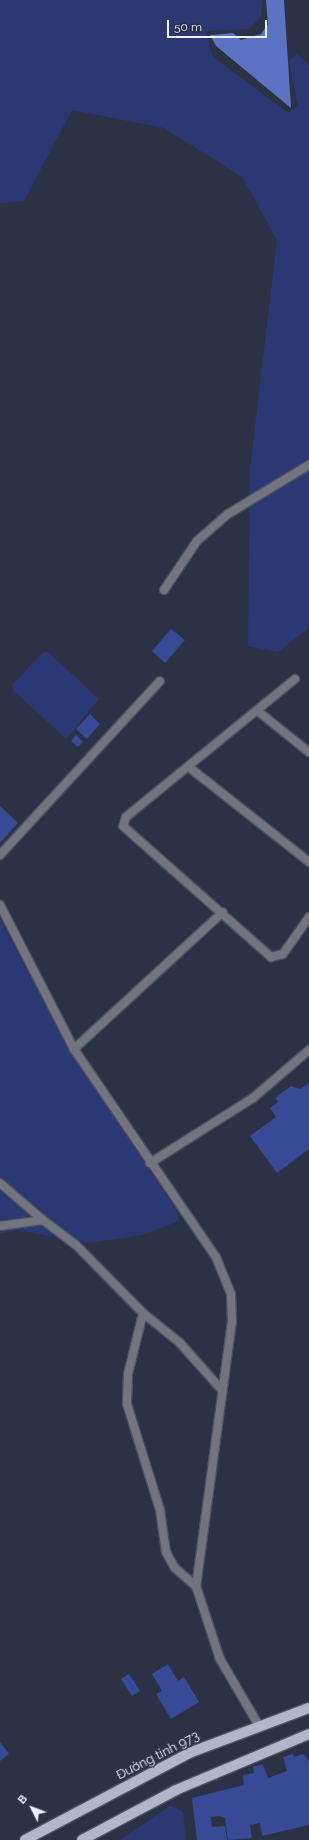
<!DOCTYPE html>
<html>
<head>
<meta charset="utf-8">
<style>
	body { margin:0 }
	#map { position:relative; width:309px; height:1840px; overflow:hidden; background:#2c3245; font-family:Raleway,sans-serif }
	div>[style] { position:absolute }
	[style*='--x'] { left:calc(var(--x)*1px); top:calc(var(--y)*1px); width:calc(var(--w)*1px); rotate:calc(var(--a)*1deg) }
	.green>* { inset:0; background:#2b3873 }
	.water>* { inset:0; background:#5c72c3 }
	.building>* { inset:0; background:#384996 }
	.roads { filter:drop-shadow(1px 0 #4b5162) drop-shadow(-1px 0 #4b5162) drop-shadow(0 1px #4b5162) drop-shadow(0 -1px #4b5162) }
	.minor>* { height:8px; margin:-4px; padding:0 4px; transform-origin:4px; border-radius:4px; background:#72757f }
	.primary>* { height:10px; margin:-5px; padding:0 5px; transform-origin:5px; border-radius:5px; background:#b0b7cb }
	span { translate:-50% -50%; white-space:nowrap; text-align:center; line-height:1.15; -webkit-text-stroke:3px #2c3245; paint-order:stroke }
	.street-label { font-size:13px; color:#edf1fd }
	.north { position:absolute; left:12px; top:1788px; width:40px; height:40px; -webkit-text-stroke:3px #2c3245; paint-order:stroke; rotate:312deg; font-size:11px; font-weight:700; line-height:16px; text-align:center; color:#edf1fd }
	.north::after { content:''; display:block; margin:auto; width:14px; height:18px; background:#edf1fd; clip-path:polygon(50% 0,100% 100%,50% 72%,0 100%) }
	.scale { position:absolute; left:167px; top:20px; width:100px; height:18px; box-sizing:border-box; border:2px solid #edf1fd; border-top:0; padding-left:5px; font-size:12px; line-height:14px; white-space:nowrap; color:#edf1fd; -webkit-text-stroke:3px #2c3245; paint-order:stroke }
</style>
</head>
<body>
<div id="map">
	<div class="green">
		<i style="clip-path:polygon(0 0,262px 0,261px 17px,249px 29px,205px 31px,213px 57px,288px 113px,298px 106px,289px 61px,297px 54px,309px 65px,309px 628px,278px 652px,248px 646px,250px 469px,277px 240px,242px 177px,164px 128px,72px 110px,24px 201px,0 203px)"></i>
		<i style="clip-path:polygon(43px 652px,48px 652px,99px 699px,66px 739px,13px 690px,12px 685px)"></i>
		<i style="clip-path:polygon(0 919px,70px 1051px,177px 1211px,179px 1221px,142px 1235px,89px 1243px,16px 1230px,0 1234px)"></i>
		<i style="clip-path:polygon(171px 1805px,183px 1812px,186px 1840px,120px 1840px)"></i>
	</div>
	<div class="water">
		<i style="clip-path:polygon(266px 0,284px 0,291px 108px,216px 46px,210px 35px,233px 33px,241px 40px,261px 34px,268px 24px)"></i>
	</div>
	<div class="building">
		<i style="clip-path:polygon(171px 629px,185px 640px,165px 663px,152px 651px)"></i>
		<i style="clip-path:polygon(90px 714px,100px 724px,87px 739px,76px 729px)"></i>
		<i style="clip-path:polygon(76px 735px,83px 742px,78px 747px,71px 741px)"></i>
		<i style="clip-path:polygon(0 806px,18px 823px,0 843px)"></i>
		<i style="clip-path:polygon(309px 1083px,309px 1149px,277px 1173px,250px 1136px,276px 1117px,270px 1108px,278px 1102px,275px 1098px,291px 1086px,300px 1089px)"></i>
		<i style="clip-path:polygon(168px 1664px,178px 1681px,184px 1677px,199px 1702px,171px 1719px,156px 1694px,162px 1691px,152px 1674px)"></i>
		<i style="clip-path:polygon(129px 1674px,140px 1691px,132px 1696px,121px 1679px)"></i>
		<i style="clip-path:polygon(0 1742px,9px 1754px,0 1761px)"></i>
		<i style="clip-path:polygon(293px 1754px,294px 1757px,303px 1754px,309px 1761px,309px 1825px,262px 1836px,260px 1823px,250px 1825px,252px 1838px,228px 1840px,225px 1818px,219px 1816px,211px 1817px,212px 1827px,225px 1826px,227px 1840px,197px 1840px,192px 1798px,244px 1785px,243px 1775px,254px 1773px,253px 1766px,263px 1765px,268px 1778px,287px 1771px,283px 1757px)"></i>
	</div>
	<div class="roads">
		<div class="minor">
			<i style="--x:164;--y:590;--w:59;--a:-56"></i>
			<i style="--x:197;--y:541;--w:41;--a:-41.1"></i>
			<i style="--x:228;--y:514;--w:95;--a:-31.2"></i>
			<i style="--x:295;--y:679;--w:218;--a:140.8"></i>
			<i style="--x:126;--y:817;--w:9;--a:108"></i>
			<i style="--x:123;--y:826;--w:198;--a:41.5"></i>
			<i style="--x:271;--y:957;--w:12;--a:-14"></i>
			<i style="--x:283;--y:954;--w:45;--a:-54.9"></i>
			<i style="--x:259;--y:712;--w:64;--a:38.7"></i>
			<i style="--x:190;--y:768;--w:152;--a:38.3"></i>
			<i style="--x:0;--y:855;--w:236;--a:-47.4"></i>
			<i style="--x:0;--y:905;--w:162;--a:62.8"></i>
			<i style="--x:74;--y:1049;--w:252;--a:55.7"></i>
			<i style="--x:216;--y:1257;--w:40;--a:68"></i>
			<i style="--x:231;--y:1294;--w:27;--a:88"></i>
			<i style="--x:232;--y:1321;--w:267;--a:97.7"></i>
			<i style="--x:196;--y:1586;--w:77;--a:71.8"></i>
			<i style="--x:220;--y:1659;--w:75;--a:59.7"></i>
			<i style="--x:74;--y:1049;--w:202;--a:-42.6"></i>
			<i style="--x:150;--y:1163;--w:122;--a:-32.3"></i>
			<i style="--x:253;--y:1098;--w:74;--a:-40.6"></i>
			<i style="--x:0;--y:1183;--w:57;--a:40.7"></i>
			<i style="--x:0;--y:1226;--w:43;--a:-7.9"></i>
			<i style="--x:43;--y:1220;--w:41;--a:37.1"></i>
			<i style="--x:76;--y:1245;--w:95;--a:45.4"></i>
			<i style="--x:143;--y:1313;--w:48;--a:39"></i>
			<i style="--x:180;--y:1343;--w:62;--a:48.3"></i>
			<i style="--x:143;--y:1313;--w:63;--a:103.8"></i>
			<i style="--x:128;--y:1374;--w:30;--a:92"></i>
			<i style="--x:127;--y:1404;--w:111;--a:72.7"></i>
			<i style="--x:160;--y:1510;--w:42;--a:81.9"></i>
			<i style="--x:166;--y:1552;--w:18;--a:61"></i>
			<i style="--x:175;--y:1568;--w:28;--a:41"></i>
		</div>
		<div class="primary">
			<i style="--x:25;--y:1840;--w:186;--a:-27.9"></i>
			<i style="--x:189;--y:1753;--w:128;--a:-20.6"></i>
			<i style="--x:82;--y:1840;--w:106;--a:-28"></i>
			<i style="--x:176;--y:1790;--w:144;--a:-22.8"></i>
		</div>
	</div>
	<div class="street-label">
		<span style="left:158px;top:1756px;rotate:-27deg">Đường tỉnh 973</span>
	</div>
	<div class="north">B</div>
	<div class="scale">50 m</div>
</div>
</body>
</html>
